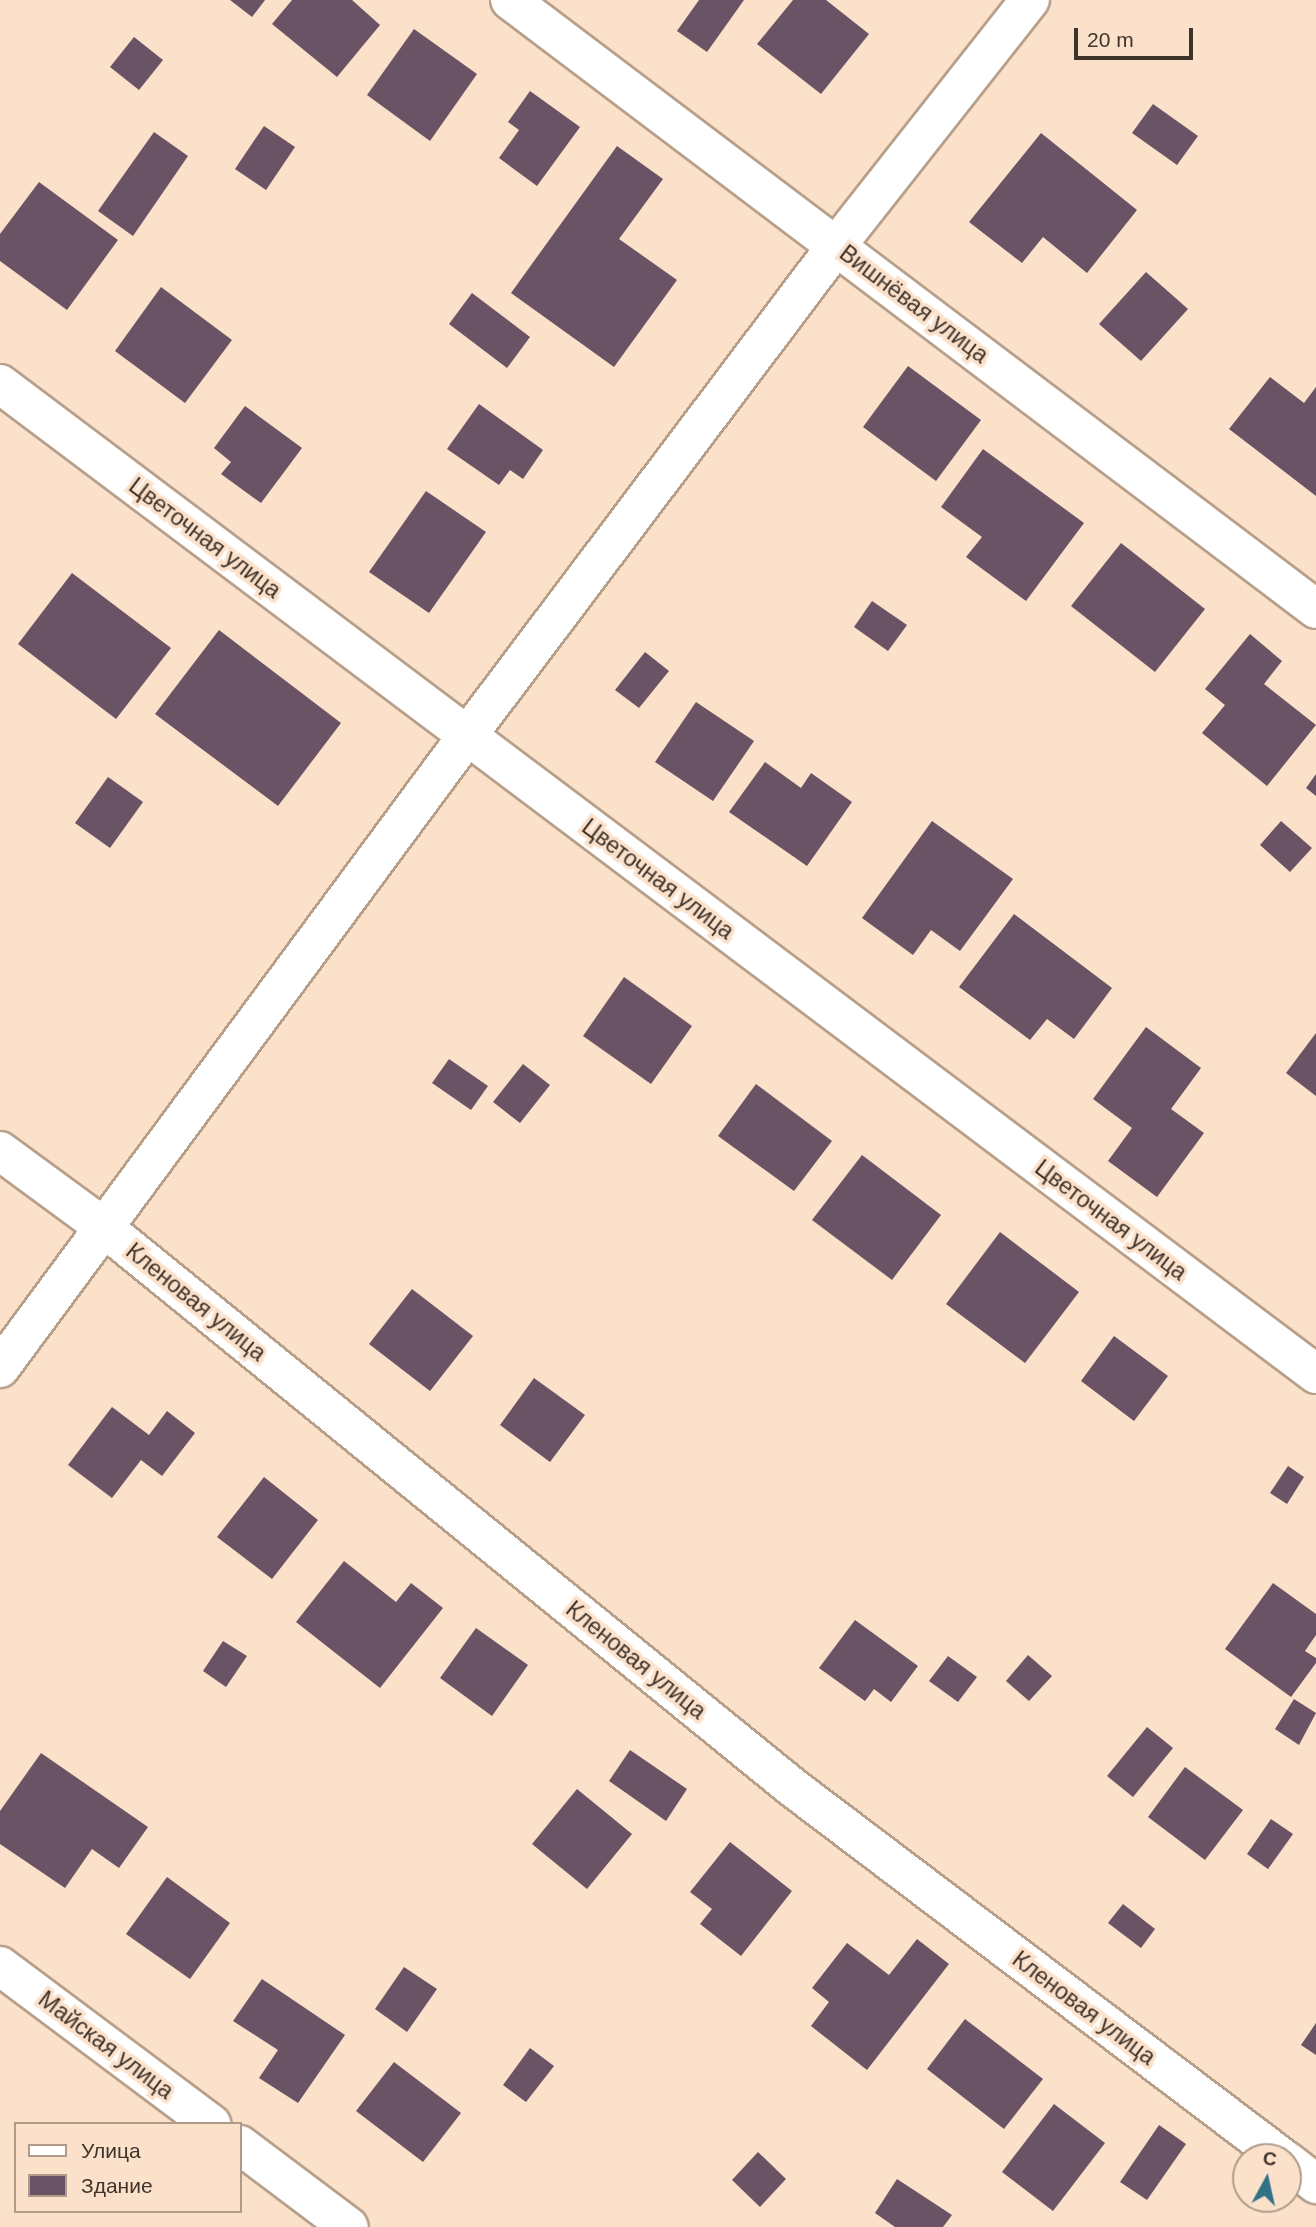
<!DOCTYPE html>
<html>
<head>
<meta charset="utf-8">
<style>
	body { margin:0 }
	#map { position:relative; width:1316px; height:2227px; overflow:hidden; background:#fbe0ca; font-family:Helvetica,sans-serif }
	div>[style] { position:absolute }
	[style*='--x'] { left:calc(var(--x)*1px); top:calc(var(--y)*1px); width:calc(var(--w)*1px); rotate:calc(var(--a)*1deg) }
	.building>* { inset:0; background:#6a5365 }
	.roads { filter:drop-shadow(2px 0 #b79f8a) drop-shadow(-2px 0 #b79f8a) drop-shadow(0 2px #b79f8a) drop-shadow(0 -2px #b79f8a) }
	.minor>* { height:38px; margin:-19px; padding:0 19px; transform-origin:19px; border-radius:19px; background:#fff }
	span { translate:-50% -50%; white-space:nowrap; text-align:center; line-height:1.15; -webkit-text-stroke:7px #fbe0ca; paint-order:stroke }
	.street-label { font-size:23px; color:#3f342c }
	.legend { position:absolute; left:14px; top:2122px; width:228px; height:91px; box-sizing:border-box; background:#fbe0ca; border:2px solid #b09b8b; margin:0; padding:9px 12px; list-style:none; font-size:21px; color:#3f342c }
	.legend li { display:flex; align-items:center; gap:14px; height:35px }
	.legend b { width:35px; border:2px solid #b09b8b }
	.north { position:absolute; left:1232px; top:2143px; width:70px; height:70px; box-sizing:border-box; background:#fbe0ca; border:2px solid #b09b8b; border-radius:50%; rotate:8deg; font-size:19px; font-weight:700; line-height:28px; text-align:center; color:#3f342c }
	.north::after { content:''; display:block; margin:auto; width:24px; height:32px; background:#317285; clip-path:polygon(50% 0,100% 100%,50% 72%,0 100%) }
	.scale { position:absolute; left:1074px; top:28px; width:119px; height:32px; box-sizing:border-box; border:4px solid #3f342c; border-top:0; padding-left:9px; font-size:21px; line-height:24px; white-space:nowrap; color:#3f342c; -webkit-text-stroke:5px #fbe0ca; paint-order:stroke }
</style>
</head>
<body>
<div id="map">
	<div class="building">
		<i style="clip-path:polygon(230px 0,265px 0,252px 17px)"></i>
		<i style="clip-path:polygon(292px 0,352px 0,380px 25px,337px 77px,272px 24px)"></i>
		<i style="clip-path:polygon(699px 0,744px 0,707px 52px,677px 31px)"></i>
		<i style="clip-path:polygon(793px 0,826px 0,869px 34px,821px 94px,757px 44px)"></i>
		<i style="clip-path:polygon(414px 29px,477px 74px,430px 141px,367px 95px)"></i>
		<i style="clip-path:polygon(134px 37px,163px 60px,139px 90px,110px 67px)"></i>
		<i style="clip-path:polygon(530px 91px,580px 127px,537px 186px,499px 158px,519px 130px,508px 122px)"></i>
		<i style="clip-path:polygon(1153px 104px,1198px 136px,1177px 165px,1132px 133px)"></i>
		<i style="clip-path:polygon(264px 126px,295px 147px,266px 190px,235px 169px)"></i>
		<i style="clip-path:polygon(154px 132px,188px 156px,133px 236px,98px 211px)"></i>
		<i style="clip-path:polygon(1041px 133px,1137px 210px,1087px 273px,1043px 237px,1022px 263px,969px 222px)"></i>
		<i style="clip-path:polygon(617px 146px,663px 179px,619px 239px,677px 280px,614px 367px,511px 293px)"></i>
		<i style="clip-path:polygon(39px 182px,118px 240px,67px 310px,0 261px,0 234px)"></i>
		<i style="clip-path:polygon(1146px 272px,1188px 309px,1141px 361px,1099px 324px)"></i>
		<i style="clip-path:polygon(161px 287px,232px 340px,185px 403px,115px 351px)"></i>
		<i style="clip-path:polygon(472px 293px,530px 337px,507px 368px,449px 324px)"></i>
		<i style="clip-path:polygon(908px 366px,981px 420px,936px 481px,863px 427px)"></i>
		<i style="clip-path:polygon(1270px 377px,1304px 403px,1316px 387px,1316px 496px,1229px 429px)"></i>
		<i style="clip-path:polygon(479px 404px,543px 450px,523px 479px,510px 470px,499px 485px,447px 449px)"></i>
		<i style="clip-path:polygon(245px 406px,302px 448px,261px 503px,221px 474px,231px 462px,214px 448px)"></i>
		<i style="clip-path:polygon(983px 449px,1084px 523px,1026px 601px,966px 557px,982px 537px,941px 507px)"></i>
		<i style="clip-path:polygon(426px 491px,486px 532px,429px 613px,369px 572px)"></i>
		<i style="clip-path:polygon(1121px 543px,1205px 609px,1155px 672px,1071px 606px)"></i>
		<i style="clip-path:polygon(72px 573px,171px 648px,116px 719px,18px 644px)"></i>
		<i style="clip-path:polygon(872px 601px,907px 625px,888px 651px,854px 627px)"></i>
		<i style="clip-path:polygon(219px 630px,341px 723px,278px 806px,155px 714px)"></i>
		<i style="clip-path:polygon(1250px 634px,1282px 661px,1264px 684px,1316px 725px,1267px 786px,1202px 733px,1225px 705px,1205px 689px)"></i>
		<i style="clip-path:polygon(645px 652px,669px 671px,639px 708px,615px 690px)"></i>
		<i style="clip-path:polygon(696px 702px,754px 741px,713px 801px,655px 762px)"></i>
		<i style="clip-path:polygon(765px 762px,801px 788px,811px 773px,852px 802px,807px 866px,729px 812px)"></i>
		<i style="clip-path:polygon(1316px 774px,1316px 796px,1306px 788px)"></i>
		<i style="clip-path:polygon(108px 777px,143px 802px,110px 848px,75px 823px)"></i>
		<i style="clip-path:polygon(932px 821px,1013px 879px,960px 951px,931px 930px,913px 955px,862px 918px)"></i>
		<i style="clip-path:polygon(1281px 821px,1312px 848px,1290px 872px,1260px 845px)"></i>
		<i style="clip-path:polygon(1014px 914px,1112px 988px,1074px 1039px,1047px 1019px,1030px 1040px,959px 987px)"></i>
		<i style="clip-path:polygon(624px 977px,692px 1026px,651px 1084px,583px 1036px)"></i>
		<i style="clip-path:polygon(1146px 1027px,1201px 1068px,1171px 1109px,1204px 1133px,1157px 1197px,1108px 1161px,1132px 1128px,1093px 1099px)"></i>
		<i style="clip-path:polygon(1316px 1033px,1316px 1096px,1286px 1073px)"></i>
		<i style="clip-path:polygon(449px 1059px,488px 1086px,471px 1110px,432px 1083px)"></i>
		<i style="clip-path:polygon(523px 1064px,550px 1085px,520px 1123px,493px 1102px)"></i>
		<i style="clip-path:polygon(756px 1084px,832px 1141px,794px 1191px,718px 1136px)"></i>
		<i style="clip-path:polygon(862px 1155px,941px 1215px,892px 1280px,812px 1220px)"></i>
		<i style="clip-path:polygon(1000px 1232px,1079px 1292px,1025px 1363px,946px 1304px)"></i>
		<i style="clip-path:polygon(412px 1289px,473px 1336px,430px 1391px,369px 1344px)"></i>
		<i style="clip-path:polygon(1114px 1336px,1168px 1376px,1134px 1421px,1081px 1381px)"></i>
		<i style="clip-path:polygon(534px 1378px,585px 1415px,550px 1462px,500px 1425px)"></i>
		<i style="clip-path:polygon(112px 1407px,149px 1435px,167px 1411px,195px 1433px,162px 1476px,141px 1460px,112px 1498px,68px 1465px)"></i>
		<i style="clip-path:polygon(1288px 1466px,1304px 1477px,1287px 1504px,1270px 1493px)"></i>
		<i style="clip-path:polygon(264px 1477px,318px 1520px,272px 1579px,217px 1537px)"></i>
		<i style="clip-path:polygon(344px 1561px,396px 1602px,411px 1583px,443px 1608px,380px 1688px,296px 1622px)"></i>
		<i style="clip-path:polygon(1273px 1583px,1316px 1614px,1316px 1635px,1305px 1651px,1316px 1658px,1316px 1663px,1291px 1697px,1225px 1649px)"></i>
		<i style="clip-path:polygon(855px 1620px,918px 1666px,891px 1702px,874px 1689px,865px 1701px,819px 1668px)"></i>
		<i style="clip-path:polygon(476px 1628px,528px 1665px,492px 1716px,440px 1678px)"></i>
		<i style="clip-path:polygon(223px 1641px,247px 1656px,226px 1687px,203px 1671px)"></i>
		<i style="clip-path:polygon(1028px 1655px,1052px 1676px,1029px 1701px,1006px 1681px)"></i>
		<i style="clip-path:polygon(948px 1656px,977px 1677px,958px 1702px,929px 1681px)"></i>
		<i style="clip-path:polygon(1294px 1699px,1316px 1713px,1299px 1745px,1275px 1729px)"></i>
		<i style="clip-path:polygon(1147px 1727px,1173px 1748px,1133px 1797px,1107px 1776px)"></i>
		<i style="clip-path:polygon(630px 1750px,687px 1789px,666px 1821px,609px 1781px)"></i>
		<i style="clip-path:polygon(41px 1753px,148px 1827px,119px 1868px,92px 1849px,65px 1888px,0 1844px,0 1811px)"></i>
		<i style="clip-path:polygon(1185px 1767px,1243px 1810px,1205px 1860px,1148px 1817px)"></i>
		<i style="clip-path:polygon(577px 1789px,632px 1834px,587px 1889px,532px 1844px)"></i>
		<i style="clip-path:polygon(1271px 1819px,1293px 1834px,1268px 1869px,1247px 1854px)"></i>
		<i style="clip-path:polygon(730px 1842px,792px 1891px,741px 1956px,700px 1924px,712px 1909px,690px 1892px)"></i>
		<i style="clip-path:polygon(167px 1877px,230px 1923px,190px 1979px,126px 1934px)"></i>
		<i style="clip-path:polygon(1123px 1904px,1155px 1929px,1141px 1948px,1108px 1923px)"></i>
		<i style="clip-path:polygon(917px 1939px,949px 1964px,867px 2070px,811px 2026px,829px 2002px,812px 1988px,847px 1943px,889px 1975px)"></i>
		<i style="clip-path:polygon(404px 1967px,437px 1989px,407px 2032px,375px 2009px)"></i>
		<i style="clip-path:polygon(262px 1979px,345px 2035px,298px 2103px,259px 2078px,278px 2050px,233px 2021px)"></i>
		<i style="clip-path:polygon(965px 2019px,1043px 2079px,1004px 2129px,927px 2069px)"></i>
		<i style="clip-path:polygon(1316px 2023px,1316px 2055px,1301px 2045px)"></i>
		<i style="clip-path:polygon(530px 2048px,554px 2066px,526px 2102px,503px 2085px)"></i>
		<i style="clip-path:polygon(394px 2062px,461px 2113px,423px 2162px,356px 2111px)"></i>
		<i style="clip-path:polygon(1054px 2104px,1105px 2143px,1053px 2211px,1002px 2172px)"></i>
		<i style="clip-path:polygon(1159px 2125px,1186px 2144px,1147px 2200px,1120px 2182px)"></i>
		<i style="clip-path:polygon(758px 2152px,786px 2179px,760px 2207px,732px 2180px)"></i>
		<i style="clip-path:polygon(897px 2179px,952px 2215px,943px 2227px,895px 2227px,875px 2213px)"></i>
	</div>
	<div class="roads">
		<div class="minor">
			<i style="--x:510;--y:0;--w:1010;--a:37.07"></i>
			<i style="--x:0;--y:384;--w:1647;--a:36.95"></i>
			<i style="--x:0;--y:1151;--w:127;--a:36.3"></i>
			<i style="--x:102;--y:1226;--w:889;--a:39.11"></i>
			<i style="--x:792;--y:1787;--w:613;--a:37.11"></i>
			<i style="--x:0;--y:1368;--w:786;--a:-53.54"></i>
			<i style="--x:467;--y:736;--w:615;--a:-53"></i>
			<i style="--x:837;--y:245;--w:312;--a:-51.8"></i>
			<i style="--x:0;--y:1966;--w:264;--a:36.8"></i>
			<i style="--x:240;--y:2145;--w:136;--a:37"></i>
			<i style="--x:1288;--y:2162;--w:36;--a:38"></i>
		</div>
	</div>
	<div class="street-label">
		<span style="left:914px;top:304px;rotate:37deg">Вишнёвая улица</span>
		<span style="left:205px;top:538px;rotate:37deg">Цветочная улица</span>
		<span style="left:658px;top:879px;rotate:37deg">Цветочная улица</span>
		<span style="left:1111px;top:1220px;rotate:37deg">Цветочная улица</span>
		<span style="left:196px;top:1302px;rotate:39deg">Кленовая улица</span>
		<span style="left:636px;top:1660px;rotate:39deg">Кленовая улица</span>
		<span style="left:1084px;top:2008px;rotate:37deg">Кленовая улица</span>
		<span style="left:106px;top:2045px;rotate:37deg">Майская улица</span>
	</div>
	<ul class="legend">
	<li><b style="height:9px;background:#fff"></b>Улица</li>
	<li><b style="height:19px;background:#6a5365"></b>Здание</li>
	</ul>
	<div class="north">С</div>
	<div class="scale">20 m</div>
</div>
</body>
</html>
